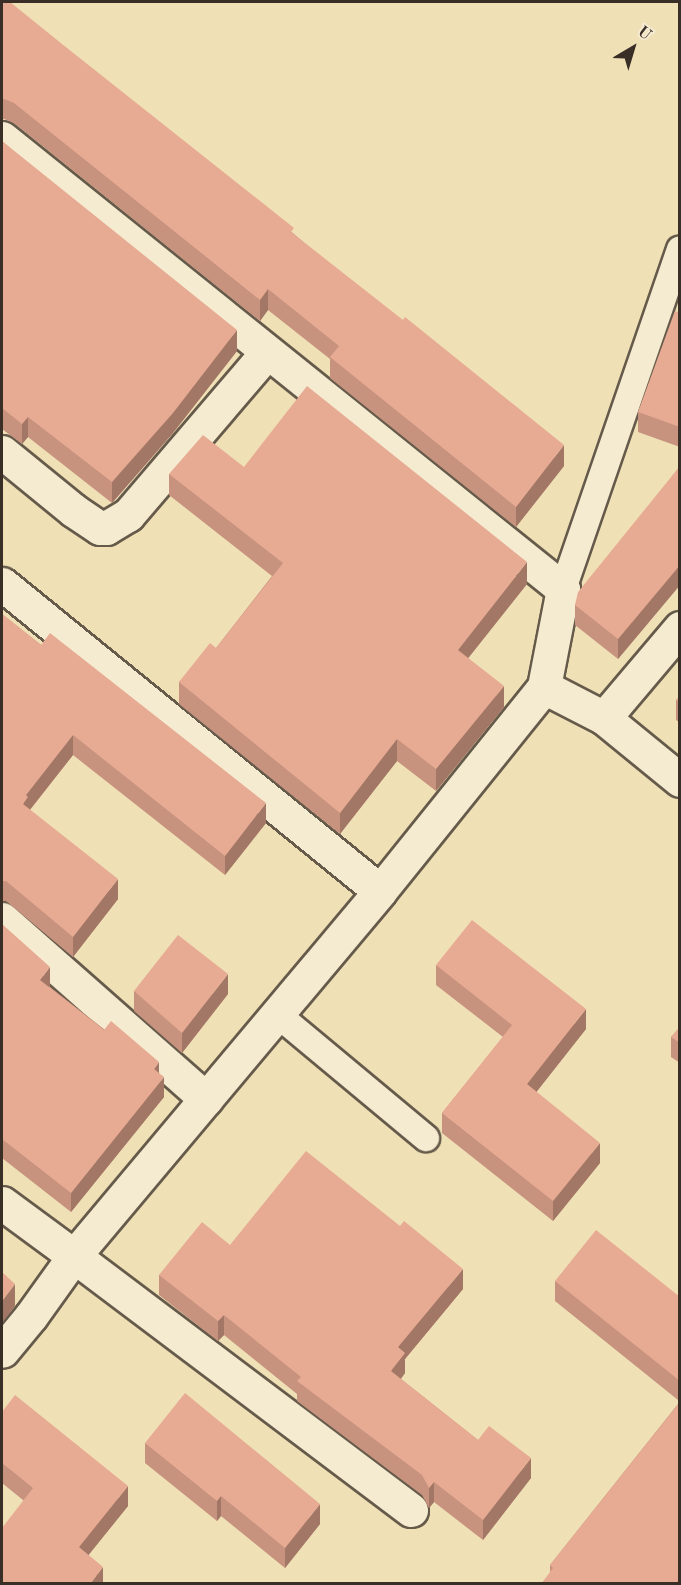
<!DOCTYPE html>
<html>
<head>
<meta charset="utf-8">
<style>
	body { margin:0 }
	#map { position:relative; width:681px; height:1585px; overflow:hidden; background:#efe0b6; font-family:"Old Standard TT",serif }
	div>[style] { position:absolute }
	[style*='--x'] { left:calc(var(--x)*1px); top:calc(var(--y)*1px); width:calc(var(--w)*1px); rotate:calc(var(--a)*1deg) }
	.roads { filter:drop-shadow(2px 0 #665b4b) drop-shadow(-2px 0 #665b4b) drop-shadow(0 2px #665b4b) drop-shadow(0 -2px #665b4b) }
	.service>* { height:26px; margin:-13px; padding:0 13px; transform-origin:13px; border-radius:13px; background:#f5ebd0 }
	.minor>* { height:33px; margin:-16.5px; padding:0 16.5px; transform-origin:16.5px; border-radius:16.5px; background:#f5ebd0 }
	.tertiary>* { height:33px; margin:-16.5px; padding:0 16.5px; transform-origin:16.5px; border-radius:16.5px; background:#f5ebd0 }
	.wall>* { inset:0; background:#c7927e }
	.shaded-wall>* { inset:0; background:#a27766 }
	.building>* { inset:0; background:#e7aa92 }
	span { translate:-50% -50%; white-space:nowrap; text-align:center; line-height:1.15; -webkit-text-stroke:6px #f5ebd0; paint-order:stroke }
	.frame { position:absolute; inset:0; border:3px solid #392f27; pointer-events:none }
	.north { position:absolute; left:603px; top:18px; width:60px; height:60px; -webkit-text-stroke:4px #f5ebd0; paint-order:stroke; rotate:38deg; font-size:16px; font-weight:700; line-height:24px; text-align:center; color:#392f27 }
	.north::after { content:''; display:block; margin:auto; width:21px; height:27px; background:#392f27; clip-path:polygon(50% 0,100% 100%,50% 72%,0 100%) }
</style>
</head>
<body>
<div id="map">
	<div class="roads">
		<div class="service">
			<i style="--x:563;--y:589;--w:359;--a:-71"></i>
			<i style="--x:277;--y:1014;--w:194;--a:39.8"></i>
		</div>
		<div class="minor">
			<i style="--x:2;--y:138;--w:720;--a:38.8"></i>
			<i style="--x:563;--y:589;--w:100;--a:101"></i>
			<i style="--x:2;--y:452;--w:92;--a:39.2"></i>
			<i style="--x:73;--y:510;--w:32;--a:34"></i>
			<i style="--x:100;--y:528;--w:6;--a:0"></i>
			<i style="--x:106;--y:528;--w:26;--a:-31"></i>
			<i style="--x:128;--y:515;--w:214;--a:-49.5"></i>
			<i style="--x:2;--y:584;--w:487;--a:39.1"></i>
			<i style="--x:604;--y:718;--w:118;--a:-49.8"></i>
			<i style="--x:2;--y:919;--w:272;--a:41.4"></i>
			<i style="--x:411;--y:1510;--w:422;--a:-143"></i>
			<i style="--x:74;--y:1256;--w:476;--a:-50"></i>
			<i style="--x:380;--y:891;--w:262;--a:-51.2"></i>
			<i style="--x:544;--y:687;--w:68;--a:27.3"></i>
			<i style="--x:604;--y:718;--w:98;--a:39.2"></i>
		</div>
		<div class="tertiary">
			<i style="--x:2;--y:1203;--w:89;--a:36.4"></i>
			<i style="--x:74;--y:1256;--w:74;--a:125.6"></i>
			<i style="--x:31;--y:1316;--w:45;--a:129.6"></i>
		</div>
	</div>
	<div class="wall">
		<i style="clip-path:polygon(2px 2px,294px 234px,564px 466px,516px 527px,330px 378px,330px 359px,268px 310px,260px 321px,14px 123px,4px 119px,2px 120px)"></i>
		<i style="clip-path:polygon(2px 141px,237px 351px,173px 433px,112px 503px,28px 437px,22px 444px,2px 429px)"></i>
		<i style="clip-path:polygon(680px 313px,680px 447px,638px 432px,638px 412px)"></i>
		<i style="clip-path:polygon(680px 466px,680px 585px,618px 659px,575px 625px,575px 605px)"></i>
		<i style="clip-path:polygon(244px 467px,527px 584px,468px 658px,504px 707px,436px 791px,397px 761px,340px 834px,179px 704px,179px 682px,216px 648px,272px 576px,169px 495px,169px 474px)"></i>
		<i style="clip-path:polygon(2px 614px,266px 823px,225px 875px,73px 755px,30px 810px,118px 899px,73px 957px,6px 901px,2px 901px)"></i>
		<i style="clip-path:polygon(680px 696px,680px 723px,676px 720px,676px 700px)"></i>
		<i style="clip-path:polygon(2px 924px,50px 986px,50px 987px,159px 1072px,164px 1097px,71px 1212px,2px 1158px)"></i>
		<i style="clip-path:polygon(436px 965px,586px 1029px,536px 1092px,600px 1163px,553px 1221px,442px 1133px,442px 1113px,503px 1037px,436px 985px)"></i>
		<i style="clip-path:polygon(134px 991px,228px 994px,182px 1053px,134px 1011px)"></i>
		<i style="clip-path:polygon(680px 1027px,680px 1063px,671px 1057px,671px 1037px)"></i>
		<i style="clip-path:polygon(230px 1245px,463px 1289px,405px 1359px,405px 1373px,401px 1379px,478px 1440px,531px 1478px,483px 1540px,434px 1502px,429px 1508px,422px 1495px,297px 1401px,297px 1394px,224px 1335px,218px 1341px,159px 1295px,159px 1275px)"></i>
		<i style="clip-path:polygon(555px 1281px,680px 1297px,680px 1584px,550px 1572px,550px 1565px,678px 1404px,678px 1400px,555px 1301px)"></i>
		<i style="clip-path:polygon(2px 1412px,128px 1506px,88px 1555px,103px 1584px,23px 1500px,2px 1483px)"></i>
		<i style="clip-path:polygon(145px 1443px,320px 1524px,285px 1568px,221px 1516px,217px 1521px,145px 1463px)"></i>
	</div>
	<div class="shaded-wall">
		<i style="clip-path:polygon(268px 289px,268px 310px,260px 321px,260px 300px)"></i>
		<i style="clip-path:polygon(237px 330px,237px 351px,173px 433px,112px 503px,112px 482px)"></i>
		<i style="clip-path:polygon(28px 417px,28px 437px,22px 444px,22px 424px)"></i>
		<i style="clip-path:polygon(564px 445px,564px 466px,516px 527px,516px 507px)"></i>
		<i style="clip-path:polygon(527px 562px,527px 584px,458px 671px,458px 650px)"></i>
		<i style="clip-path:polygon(680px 565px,680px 585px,618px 659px,618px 639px)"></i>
		<i style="clip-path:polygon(504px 686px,504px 707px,436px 791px,436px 769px)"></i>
		<i style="clip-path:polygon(73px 735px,73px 755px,28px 812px,23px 804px,26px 795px)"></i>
		<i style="clip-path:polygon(397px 739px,397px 761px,340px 834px,340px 813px)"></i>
		<i style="clip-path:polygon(266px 803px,266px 823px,225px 875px,225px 856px)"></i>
		<i style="clip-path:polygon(118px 879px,118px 899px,73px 957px,73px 937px)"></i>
		<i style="clip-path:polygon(50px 967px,50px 986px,40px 999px,40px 980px)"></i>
		<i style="clip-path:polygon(228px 974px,228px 994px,182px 1053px,182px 1033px)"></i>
		<i style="clip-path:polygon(586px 1009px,586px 1029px,527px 1104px,527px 1084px)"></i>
		<i style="clip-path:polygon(159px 1062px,159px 1082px,154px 1069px)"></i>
		<i style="clip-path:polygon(164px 1077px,164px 1097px,71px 1212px,71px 1193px)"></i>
		<i style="clip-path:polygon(600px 1143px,600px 1163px,553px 1221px,553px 1201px)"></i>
		<i style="clip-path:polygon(463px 1269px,463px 1289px,405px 1359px,405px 1373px,391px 1391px,391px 1371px,398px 1347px)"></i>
		<i style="clip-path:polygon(15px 1284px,15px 1306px,2px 1323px,2px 1301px)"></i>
		<i style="clip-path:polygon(224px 1315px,224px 1335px,218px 1341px,218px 1321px)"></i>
		<i style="clip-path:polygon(531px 1458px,531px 1478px,483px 1540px,483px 1520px)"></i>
		<i style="clip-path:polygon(434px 1482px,434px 1502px,429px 1508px,429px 1488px)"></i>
		<i style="clip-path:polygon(128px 1486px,128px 1506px,79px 1567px,79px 1547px)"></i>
		<i style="clip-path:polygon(221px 1496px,221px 1516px,217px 1521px,217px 1501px)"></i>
		<i style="clip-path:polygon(320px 1504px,320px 1524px,285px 1568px,285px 1548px)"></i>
		<i style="clip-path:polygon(103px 1567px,103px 1584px,90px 1584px)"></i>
	</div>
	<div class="building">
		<i style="clip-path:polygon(2px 2px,10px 2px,62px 44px,294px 228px,291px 232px,403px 320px,405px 317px,564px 445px,516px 507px,330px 357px,339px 346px,268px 289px,260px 300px,14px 103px,4px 99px,2px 99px)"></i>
		<i style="clip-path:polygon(2px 141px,237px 330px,173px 413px,112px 482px,28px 417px,22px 424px,2px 408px)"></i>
		<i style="clip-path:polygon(675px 311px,680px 313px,680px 427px,638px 412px)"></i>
		<i style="clip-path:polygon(307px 386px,527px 562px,458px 650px,504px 686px,436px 769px,397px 739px,340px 813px,179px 682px,210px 643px,216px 648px,283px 563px,169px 474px,203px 435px,244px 467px)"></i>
		<i style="clip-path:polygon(680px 466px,680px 565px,618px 639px,575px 605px,578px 592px)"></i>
		<i style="clip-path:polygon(2px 614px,41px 645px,50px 633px,266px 803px,225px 856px,73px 735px,26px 795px,28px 797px,23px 804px,118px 879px,73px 937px,6px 881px,2px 881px)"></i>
		<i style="clip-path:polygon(680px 696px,680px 703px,676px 700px)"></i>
		<i style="clip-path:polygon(472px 920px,586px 1009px,527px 1084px,600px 1143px,553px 1201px,442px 1113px,512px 1025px,436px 965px)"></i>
		<i style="clip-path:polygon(2px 924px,50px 967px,40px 980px,104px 1030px,111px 1021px,159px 1062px,154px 1069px,164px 1077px,71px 1193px,2px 1139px)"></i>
		<i style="clip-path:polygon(178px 935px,228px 974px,182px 1033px,134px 991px)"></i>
		<i style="clip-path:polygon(680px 1027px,680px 1043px,671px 1037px)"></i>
		<i style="clip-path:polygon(306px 1151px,400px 1226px,404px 1221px,463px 1269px,398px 1347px,405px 1353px,391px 1371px,478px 1440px,489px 1426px,531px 1458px,483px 1520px,434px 1482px,429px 1488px,422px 1475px,297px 1381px,301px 1377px,224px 1315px,218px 1321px,159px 1275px,202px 1222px,230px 1245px)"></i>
		<i style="clip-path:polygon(596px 1230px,680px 1297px,680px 1381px,555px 1281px)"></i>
		<i style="clip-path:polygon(2px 1272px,15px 1284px,2px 1301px)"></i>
		<i style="clip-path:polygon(185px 1393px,320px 1504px,285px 1548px,221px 1496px,217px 1501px,145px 1443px)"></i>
		<i style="clip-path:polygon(15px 1395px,128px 1486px,79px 1547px,103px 1567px,90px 1584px,2px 1584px,2px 1528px,33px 1488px,2px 1463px,2px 1412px)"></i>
		<i style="clip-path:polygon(680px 1402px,680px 1584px,541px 1584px,553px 1568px,550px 1565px)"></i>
	</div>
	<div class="frame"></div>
	<div class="north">U</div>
</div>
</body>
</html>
